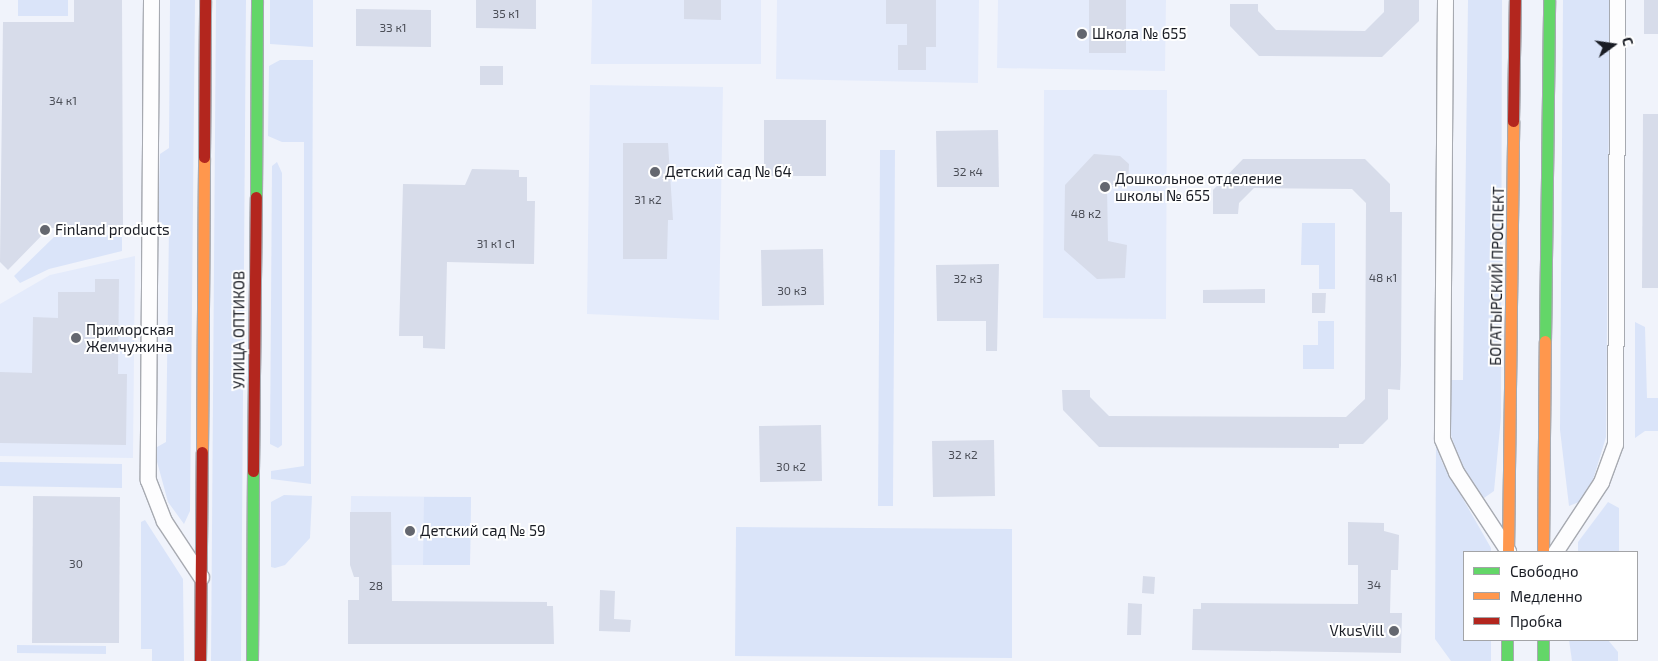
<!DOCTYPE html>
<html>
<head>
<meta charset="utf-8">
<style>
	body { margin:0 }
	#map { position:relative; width:1658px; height:661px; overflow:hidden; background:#f0f3fb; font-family:"Exo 2",sans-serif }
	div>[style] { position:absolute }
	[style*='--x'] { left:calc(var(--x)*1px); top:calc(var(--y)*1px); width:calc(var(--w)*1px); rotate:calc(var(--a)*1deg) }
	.built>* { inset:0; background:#e4ebfb }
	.green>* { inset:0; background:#dae4f9 }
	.building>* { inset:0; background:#d7dcea }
	.roads { filter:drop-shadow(1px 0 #a7aab1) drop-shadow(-1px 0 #a7aab1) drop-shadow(0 1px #a7aab1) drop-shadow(0 -1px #a7aab1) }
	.street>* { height:15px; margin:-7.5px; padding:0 7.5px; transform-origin:7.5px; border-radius:7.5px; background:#fdfdfe }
	.fast>* { height:11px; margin:-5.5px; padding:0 5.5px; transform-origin:5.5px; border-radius:5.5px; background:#63d668 }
	.slow>* { height:11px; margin:-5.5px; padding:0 5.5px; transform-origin:5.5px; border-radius:5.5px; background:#ff974d }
	.jam>* { height:11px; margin:-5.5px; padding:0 5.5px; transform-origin:5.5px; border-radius:5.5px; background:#b3261e }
	.dots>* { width:14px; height:14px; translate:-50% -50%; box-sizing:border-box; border:2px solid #fff; border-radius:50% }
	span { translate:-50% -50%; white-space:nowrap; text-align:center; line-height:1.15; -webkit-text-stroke:4px #fff; paint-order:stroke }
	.number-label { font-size:12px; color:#4a4d56 }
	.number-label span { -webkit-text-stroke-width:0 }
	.poi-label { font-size:15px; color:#191c24 }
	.left { translate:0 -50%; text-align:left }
	.right { translate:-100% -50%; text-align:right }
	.street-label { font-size:15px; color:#191c24 }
	.legend { position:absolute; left:1463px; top:551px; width:175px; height:90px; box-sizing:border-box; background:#fff; border:1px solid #a3a4a7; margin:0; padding:6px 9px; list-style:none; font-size:15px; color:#191c24 }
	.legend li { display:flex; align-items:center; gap:10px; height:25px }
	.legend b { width:25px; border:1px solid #a3a4a7 }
	.north { position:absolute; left:1588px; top:20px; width:50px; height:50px; -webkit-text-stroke:4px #fff; paint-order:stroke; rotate:76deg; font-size:14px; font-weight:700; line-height:20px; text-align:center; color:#191c24 }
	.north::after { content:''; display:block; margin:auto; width:18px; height:22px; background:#191c24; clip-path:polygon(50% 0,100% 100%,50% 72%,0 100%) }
</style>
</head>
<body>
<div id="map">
	<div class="built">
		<i style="clip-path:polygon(592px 0,761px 0,761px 64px,591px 64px)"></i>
		<i style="clip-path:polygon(777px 0,979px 0,978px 83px,776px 79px)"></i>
		<i style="clip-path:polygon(998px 0,1166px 0,1165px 71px,997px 68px)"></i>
		<i style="clip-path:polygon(590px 85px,723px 87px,719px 320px,587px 314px)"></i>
		<i style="clip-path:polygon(1044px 90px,1167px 90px,1166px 319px,1043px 318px)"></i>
		<i style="clip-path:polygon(135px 256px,133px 458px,0 456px,0 304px,50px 275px)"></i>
		<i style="clip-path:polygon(351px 496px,471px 497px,470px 565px,350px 565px)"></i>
	</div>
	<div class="green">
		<i style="clip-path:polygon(18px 0,68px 0,68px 16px,18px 16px)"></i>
		<i style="clip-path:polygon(170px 0,195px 0,190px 511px,184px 524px,168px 502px,156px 458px,157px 447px,166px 442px,169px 228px,158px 221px,160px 154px,169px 148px)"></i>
		<i style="clip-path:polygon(216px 0,246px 0,241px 661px,211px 661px)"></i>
		<i style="clip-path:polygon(270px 0,313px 0,313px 47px,270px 44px)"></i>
		<i style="clip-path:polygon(1468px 0,1502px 0,1501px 417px,1494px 491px,1484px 498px,1461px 467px,1451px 435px,1451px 380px,1463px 380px)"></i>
		<i style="clip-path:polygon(1563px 0,1610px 0,1606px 437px,1593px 480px,1579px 502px,1569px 506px,1560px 430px)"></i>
		<i style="clip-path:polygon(280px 60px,313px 60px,311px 484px,271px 479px,271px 471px,304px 466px,304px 142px,282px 142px,268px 136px,269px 66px)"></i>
		<i style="clip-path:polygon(880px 150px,895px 150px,893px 506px,878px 506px)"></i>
		<i style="clip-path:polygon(277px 162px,282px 173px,282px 445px,278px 448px,270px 444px,272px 166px)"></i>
		<i style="clip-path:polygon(1302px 223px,1335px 223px,1335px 289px,1319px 289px,1319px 265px,1301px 265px)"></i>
		<i style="clip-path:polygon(122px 235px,122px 251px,49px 269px,20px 283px,14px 276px,54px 237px)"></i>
		<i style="clip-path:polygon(1318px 321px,1334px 321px,1334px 369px,1303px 369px,1303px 345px,1318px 345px)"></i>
		<i style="clip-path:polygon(1635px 322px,1645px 327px,1647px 398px,1658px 398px,1658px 431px,1645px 431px,1635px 438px)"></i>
		<i style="clip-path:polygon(1436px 442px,1442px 462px,1491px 548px,1491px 552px,1464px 552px,1464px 640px,1491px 640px,1491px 661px,1451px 661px,1435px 639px)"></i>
		<i style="clip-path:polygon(0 462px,122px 464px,122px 488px,0 486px)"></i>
		<i style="clip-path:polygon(284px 495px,312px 496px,310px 538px,285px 565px,275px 568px,271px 567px,271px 502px)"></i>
		<i style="clip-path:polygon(424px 497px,471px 497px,470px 565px,423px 565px)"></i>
		<i style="clip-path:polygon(1608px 502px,1619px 508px,1619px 552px,1578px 552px,1578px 542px)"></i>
		<i style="clip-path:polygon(145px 520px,183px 579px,184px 661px,152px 661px,152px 649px,141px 649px,141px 522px)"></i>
		<i style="clip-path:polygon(736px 527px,1012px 529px,1012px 658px,735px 656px)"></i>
		<i style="clip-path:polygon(1569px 640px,1608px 640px,1618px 652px,1618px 661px,1572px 661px)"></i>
		<i style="clip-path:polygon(17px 645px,106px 646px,106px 654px,17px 653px)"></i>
	</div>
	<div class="building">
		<i style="clip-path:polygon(74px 0,122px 0,123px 227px,49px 228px,8px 270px,0 262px,3px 22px,74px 22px)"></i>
		<i style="clip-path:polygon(476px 0,536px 0,536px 29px,476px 28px)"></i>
		<i style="clip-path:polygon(684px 0,721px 0,721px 20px,684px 19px)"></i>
		<i style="clip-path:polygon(886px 0,936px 0,936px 47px,926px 47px,926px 70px,898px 70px,898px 45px,907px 45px,907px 24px,886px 24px)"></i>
		<i style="clip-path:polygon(1089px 0,1126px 0,1126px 53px,1089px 53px)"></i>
		<i style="clip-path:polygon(1384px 0,1419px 0,1419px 21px,1382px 57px,1259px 56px,1230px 26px,1230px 4px,1258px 4px,1258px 11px,1276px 30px,1365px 31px,1384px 12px)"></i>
		<i style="clip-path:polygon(1644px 0,1658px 0,1658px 34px,1644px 34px)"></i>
		<i style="clip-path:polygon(356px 9px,431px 10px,431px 47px,356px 46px)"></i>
		<i style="clip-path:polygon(480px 66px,503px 66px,503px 85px,480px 85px)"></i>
		<i style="clip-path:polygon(1643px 114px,1658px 114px,1658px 288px,1642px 288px)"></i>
		<i style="clip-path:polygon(764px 120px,826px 120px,826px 176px,764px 176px)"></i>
		<i style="clip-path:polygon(998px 130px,999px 187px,937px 187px,936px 131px)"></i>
		<i style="clip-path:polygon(623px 143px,668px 143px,673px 220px,668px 220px,667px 259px,623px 259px)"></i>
		<i style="clip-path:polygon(1094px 154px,1120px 156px,1129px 164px,1128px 186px,1107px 187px,1108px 241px,1127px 245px,1125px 278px,1097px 279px,1064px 250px,1065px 185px)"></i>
		<i style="clip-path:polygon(1243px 159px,1365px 159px,1390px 184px,1390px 212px,1402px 212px,1401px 365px,1400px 390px,1388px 389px,1388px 419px,1363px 444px,1339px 444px,1339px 448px,1099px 447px,1063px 410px,1062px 390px,1090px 390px,1090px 397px,1109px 416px,1346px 417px,1365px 399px,1366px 203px,1352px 189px,1254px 188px,1239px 203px,1238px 214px,1213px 214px,1213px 190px)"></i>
		<i style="clip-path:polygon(472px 169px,519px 170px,519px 177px,527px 177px,527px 201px,535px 201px,534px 264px,447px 262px,445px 349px,423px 348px,423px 336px,399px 336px,403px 184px,465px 185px)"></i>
		<i style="clip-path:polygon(823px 249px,824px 305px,762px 306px,761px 250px)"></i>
		<i style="clip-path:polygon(999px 264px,997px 351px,986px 351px,986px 321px,937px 321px,936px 265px)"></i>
		<i style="clip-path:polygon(95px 279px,119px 279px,118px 374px,127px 374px,126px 445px,0 443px,0 372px,32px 373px,33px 317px,58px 318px,58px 292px,95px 292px)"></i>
		<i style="clip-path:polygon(1265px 289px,1265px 303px,1203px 303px,1203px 290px)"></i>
		<i style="clip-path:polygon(1312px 293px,1326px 293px,1325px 313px,1312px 313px)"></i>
		<i style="clip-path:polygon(821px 425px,822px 481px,760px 482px,759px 426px)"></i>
		<i style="clip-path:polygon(994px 440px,995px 496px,933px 497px,932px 441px)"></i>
		<i style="clip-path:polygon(33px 496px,120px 497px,119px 643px,32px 643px)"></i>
		<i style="clip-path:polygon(350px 512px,391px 512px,392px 601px,547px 602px,547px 606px,553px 606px,554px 644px,348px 644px,348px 600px,359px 600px,359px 577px,354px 577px,350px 565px)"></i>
		<i style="clip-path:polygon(1348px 522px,1384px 523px,1384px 531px,1399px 535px,1398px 570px,1391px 570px,1390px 613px,1402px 613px,1401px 653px,1192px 650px,1193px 609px,1201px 609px,1201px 603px,1358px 604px,1358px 565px,1348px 565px)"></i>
		<i style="clip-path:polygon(1143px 576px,1155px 577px,1154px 594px,1142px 593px)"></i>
		<i style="clip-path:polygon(600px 590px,615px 591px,614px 619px,631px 620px,630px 632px,599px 631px)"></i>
		<i style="clip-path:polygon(1128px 603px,1142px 604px,1141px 635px,1127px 635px)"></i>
	</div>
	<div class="roads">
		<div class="street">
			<i style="--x:151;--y:0;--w:480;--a:90.4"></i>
			<i style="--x:148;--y:480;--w:44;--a:68.7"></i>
			<i style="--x:164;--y:521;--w:67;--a:56.5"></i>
			<i style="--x:1445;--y:0;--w:439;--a:90.4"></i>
			<i style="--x:1442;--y:439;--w:36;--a:67"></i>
			<i style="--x:1456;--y:472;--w:95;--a:56.6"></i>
			<i style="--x:1555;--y:552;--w:84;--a:-56.7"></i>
			<i style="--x:1601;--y:482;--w:40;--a:-69.8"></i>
			<i style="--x:1615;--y:444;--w:444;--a:-89.7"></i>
		</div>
		<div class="fast">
			<i style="--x:256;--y:197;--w:197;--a:-89.7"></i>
			<i style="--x:1545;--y:341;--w:341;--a:-89.3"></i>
			<i style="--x:1507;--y:640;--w:21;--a:90"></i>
			<i style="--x:1543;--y:640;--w:21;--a:90"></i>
			<i style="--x:252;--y:661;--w:190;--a:-89.7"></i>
		</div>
		<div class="slow">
			<i style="--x:202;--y:452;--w:295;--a:-89.6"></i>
			<i style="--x:1508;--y:552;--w:431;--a:-89.3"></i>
			<i style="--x:1543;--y:552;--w:211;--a:-89.5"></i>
		</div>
		<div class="jam">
			<i style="--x:1513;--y:121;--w:121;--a:-89.1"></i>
			<i style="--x:204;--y:157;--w:157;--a:-89.6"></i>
			<i style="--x:253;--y:471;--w:274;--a:-89.4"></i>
			<i style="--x:200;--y:661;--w:209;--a:-89.5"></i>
		</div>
	</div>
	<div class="dots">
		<i style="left:1082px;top:34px;background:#64676f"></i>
		<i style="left:655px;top:172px;background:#64676f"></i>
		<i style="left:1105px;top:187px;background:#64676f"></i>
		<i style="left:45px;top:230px;background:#64676f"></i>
		<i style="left:76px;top:338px;background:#64676f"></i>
		<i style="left:410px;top:531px;background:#64676f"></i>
		<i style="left:1394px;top:631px;background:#64676f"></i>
	</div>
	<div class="number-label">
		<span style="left:506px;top:14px">35 к1</span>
		<span style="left:393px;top:28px">33 к1</span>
		<span style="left:63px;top:101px">34 к1</span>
		<span style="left:968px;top:172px">32 к4</span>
		<span style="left:648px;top:200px">31 к2</span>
		<span style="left:1086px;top:214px">48 к2</span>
		<span style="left:496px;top:244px">31 к1 с1</span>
		<span style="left:1383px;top:278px">48 к1</span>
		<span style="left:968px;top:279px">32 к3</span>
		<span style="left:792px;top:291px">30 к3</span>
		<span style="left:963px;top:455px">32 к2</span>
		<span style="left:791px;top:467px">30 к2</span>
		<span style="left:76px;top:564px">30</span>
		<span style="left:1374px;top:585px">34</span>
		<span style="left:376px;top:586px">28</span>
	</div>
	<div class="poi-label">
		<span class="left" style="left:1092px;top:34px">Школа № 655</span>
		<span class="left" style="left:665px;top:172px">Детский сад № 64</span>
		<span class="left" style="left:1115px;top:187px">Дошкольное отделение<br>школы № 655</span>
		<span class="left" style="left:55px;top:230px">Finland products</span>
		<span class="left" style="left:86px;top:338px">Приморская<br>Жемчужина</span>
		<span class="left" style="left:420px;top:531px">Детский сад № 59</span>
		<span class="right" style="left:1384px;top:631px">VkusVill</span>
	</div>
	<div class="street-label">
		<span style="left:1497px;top:276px;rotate:-89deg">БОГАТЫРСКИЙ ПРОСПЕКТ</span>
		<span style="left:239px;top:330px;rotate:-90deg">УЛИЦА ОПТИКОВ</span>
	</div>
	<ul class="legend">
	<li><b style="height:6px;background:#63d668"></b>Свободно</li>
	<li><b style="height:6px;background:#ff974d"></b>Медленно</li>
	<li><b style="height:6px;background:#b3261e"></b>Пробка</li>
	</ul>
	<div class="north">С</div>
</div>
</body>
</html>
